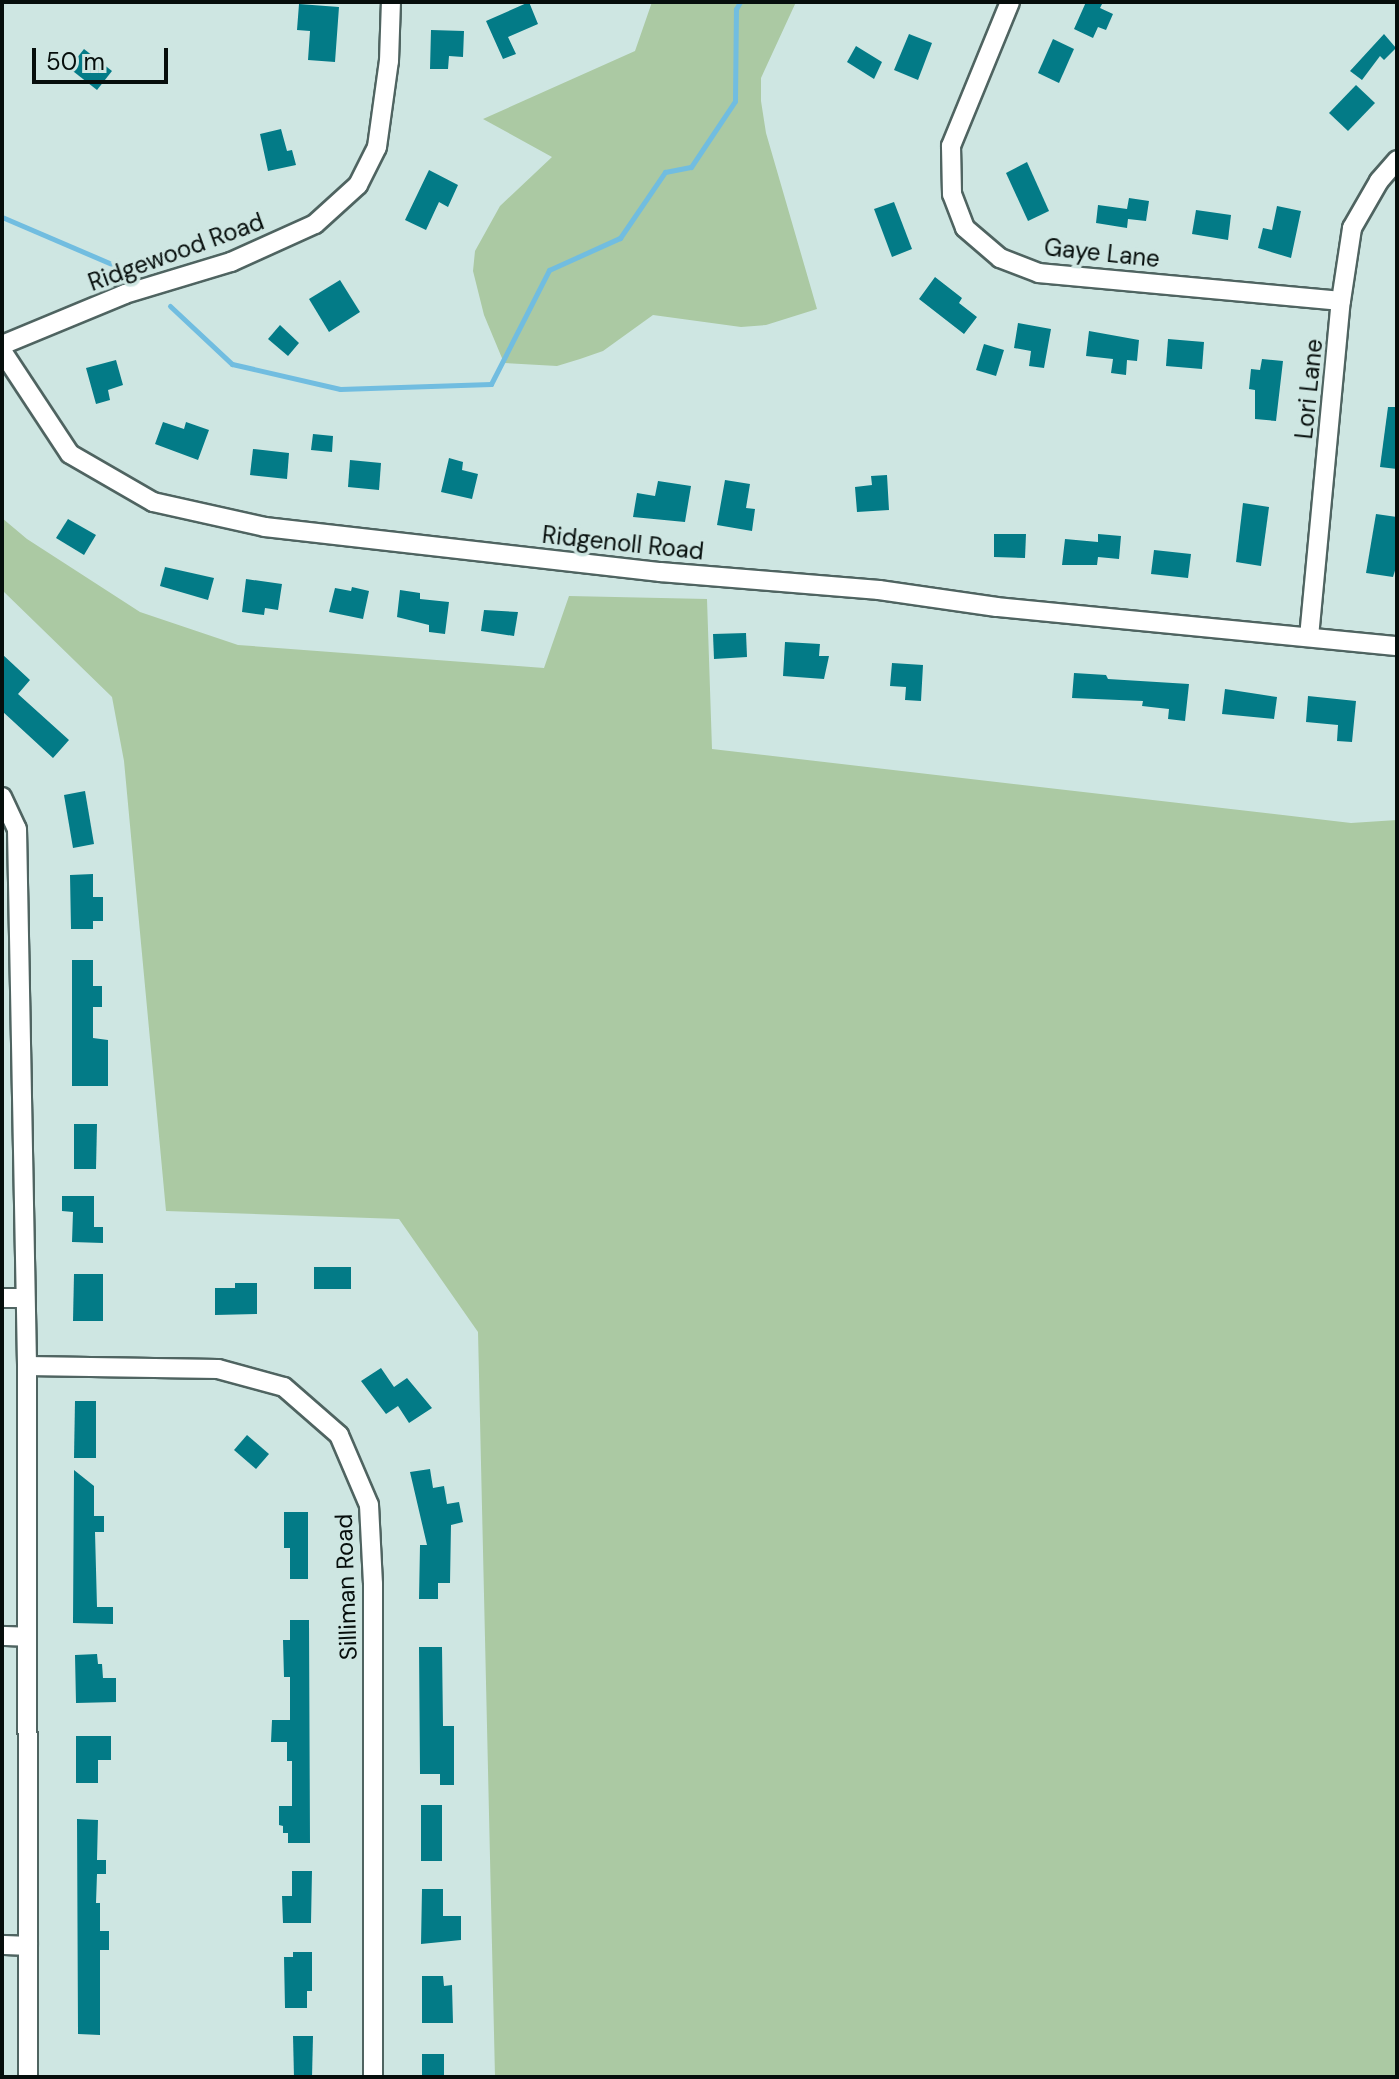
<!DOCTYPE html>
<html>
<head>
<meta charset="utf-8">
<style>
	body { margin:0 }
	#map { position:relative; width:1399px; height:2079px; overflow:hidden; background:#cee6e2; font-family:"DM Sans",sans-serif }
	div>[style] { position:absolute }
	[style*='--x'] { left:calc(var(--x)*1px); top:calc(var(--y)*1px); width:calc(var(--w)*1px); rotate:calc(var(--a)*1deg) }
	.green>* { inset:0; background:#abc9a3 }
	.stream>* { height:5px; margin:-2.5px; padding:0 2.5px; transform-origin:2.5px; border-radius:2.5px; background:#71bde0 }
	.building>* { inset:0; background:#037b87 }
	.roads { filter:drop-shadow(2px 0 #4f6461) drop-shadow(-2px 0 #4f6461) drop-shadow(0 2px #4f6461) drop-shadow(0 -2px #4f6461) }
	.street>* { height:18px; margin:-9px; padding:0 9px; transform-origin:9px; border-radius:9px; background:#fff }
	span { translate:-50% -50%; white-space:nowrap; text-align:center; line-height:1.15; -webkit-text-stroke:7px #cee6e2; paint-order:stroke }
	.street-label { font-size:24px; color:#060e0c }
	.frame { position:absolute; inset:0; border:4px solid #060e0c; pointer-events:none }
	.scale { position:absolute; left:32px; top:48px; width:136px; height:36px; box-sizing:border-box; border:4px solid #060e0c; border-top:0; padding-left:10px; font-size:24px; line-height:28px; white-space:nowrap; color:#060e0c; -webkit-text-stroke:6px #cee6e2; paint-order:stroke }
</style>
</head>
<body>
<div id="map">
	<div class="green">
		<i style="clip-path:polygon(652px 2px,796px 2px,761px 78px,761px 101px,766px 133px,817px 309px,766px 325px,741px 327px,653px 315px,603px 351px,580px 359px,557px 366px,504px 363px,484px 315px,473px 271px,475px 251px,500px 206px,552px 157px,483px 119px,635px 51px)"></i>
		<i style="clip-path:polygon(2px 518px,27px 539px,140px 612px,238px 645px,544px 668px,569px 596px,707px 599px,712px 749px,1351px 823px,1397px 820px,1397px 2077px,495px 2077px,478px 1332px,399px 1219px,166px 1211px,124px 761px,112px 697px,2px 590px)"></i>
	</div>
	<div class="stream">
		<i style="--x:2;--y:217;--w:137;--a:23.2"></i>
		<i style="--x:170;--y:306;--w:85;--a:43.1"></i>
		<i style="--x:232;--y:364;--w:111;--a:13"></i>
		<i style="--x:340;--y:389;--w:151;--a:-1.9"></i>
		<i style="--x:491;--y:384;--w:128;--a:-63"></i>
		<i style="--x:549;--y:270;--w:78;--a:-24.3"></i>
		<i style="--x:620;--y:238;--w:80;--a:-55.7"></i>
		<i style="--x:665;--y:172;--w:26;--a:-11"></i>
		<i style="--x:691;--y:167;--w:79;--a:-56.3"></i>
		<i style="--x:735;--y:101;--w:92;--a:-89.4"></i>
		<i style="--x:736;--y:9;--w:8;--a:-60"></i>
	</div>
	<div class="building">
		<i style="clip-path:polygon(529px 2px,538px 24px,508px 37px,516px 54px,503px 59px,486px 21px)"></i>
		<i style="clip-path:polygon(1086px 2px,1103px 2px,1100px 8px,1113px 14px,1106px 30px,1098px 27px,1093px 38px,1074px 29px)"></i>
		<i style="clip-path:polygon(299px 4px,339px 7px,335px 62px,308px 60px,310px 31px,297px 30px)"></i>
		<i style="clip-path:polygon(431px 30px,464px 31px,463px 57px,449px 56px,448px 69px,430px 69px)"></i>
		<i style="clip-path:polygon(909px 34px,932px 43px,918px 80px,894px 70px)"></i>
		<i style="clip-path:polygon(1384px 34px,1396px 48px,1384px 60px,1380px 56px,1362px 80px,1350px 71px)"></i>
		<i style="clip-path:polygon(1053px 39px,1074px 49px,1059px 83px,1038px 73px)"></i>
		<i style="clip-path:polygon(856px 46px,882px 62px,874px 79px,847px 62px)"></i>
		<i style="clip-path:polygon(84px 49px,112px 71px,97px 90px,69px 68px)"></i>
		<i style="clip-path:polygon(1356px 85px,1375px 103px,1348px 131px,1329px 113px)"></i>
		<i style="clip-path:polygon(281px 129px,287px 151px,292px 150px,296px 165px,268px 171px,260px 134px)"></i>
		<i style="clip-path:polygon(1027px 162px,1049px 211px,1028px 221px,1006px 173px)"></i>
		<i style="clip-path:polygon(429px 170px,458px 185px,448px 207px,439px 202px,426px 230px,405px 220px)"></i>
		<i style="clip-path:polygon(1129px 198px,1149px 201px,1146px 221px,1128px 219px,1127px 228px,1096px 223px,1098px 205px,1127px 209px)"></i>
		<i style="clip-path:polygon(894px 202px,912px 249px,892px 257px,874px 209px)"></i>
		<i style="clip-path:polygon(1277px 206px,1301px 211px,1291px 258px,1258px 248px,1263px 228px,1272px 230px)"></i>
		<i style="clip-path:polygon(1196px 210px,1231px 215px,1228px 240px,1192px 234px)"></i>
		<i style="clip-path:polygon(935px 277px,962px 298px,959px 303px,977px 317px,964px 334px,919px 299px)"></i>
		<i style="clip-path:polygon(340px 280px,360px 312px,329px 332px,309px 299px)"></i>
		<i style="clip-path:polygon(1018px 323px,1051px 329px,1044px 368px,1029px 366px,1031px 351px,1014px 348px)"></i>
		<i style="clip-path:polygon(280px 325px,299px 343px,288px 356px,268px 339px)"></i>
		<i style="clip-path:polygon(1089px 331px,1139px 340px,1137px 361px,1127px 360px,1126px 375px,1111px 373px,1113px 359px,1086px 356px)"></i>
		<i style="clip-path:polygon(1168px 339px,1204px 342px,1202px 369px,1166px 366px)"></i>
		<i style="clip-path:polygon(984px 344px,1004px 350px,996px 376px,976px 370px)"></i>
		<i style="clip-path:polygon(1262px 359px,1283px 361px,1276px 421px,1255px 419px,1255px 390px,1249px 389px,1251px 369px,1260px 370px)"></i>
		<i style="clip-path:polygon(116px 360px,123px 385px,108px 390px,110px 400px,96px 404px,86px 368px)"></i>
		<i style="clip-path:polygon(1388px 407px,1397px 407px,1397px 469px,1380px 467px)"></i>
		<i style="clip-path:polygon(163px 422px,184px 429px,186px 422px,209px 430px,198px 460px,155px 444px)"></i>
		<i style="clip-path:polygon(313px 434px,333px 436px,332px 452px,311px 450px)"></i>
		<i style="clip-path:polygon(253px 449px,289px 453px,287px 479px,250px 475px)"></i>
		<i style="clip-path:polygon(449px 458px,463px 462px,462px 470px,478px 474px,472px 499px,441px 492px)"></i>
		<i style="clip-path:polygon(350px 460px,381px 463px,379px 490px,348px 487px)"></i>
		<i style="clip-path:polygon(887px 475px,889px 510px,857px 512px,855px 487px,872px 485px,871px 476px)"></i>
		<i style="clip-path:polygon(725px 480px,750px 484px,746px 508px,755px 509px,752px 531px,717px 525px)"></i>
		<i style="clip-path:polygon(658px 481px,691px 486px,685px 522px,633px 517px,637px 493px,655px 496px)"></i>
		<i style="clip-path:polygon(1243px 503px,1269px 507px,1261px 566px,1236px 562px)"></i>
		<i style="clip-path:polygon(1376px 514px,1397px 517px,1397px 564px,1393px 577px,1366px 573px)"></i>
		<i style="clip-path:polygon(68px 519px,96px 535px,84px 555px,56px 538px)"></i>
		<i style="clip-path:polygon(994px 534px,1026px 534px,1025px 558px,994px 557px)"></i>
		<i style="clip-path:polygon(1098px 534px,1121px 536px,1119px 559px,1098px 557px,1097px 565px,1062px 565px,1065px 539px,1098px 542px)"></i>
		<i style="clip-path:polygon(1154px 550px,1191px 554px,1188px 578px,1151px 574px)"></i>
		<i style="clip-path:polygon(165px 567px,214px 578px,208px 600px,160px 586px)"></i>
		<i style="clip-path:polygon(246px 579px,282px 584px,278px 610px,265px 608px,264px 615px,242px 612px)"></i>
		<i style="clip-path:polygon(352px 587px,369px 591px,363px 619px,329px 612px,335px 588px,351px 591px)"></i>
		<i style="clip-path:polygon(400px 590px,420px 593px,420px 599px,449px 602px,445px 634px,429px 632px,429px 625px,397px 617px)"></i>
		<i style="clip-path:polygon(484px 610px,518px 612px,514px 636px,481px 631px)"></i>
		<i style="clip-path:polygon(746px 633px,747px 657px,714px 659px,713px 634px)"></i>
		<i style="clip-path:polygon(785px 642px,820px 644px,819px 656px,829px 656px,824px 679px,783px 676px)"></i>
		<i style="clip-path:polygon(2px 654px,30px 680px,18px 694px,69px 740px,53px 758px,2px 711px)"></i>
		<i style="clip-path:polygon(892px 663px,923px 665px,921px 701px,905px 700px,906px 687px,890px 686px)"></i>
		<i style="clip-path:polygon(1074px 673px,1106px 675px,1108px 679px,1189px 684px,1185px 721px,1168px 719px,1169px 709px,1142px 706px,1143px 701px,1072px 698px)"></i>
		<i style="clip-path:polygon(1225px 689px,1277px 697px,1274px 719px,1222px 714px)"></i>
		<i style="clip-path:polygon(1308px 696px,1356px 701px,1352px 742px,1337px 741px,1338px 725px,1306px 722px)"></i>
		<i style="clip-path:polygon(85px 791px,94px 844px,73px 848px,64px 795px)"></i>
		<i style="clip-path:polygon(93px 874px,93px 897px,103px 897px,103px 921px,93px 921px,93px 929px,71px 929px,70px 875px)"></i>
		<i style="clip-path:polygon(72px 960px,93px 960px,93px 986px,102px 986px,102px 1007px,93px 1007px,93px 1038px,108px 1040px,108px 1086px,72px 1086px)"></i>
		<i style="clip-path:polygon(74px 1124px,97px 1124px,96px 1169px,74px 1169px)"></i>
		<i style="clip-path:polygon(62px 1196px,94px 1196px,94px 1227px,103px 1227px,103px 1243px,72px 1242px,73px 1212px,62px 1211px)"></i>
		<i style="clip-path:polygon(314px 1267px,351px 1267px,351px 1289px,314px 1289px)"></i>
		<i style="clip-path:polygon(74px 1274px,103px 1274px,103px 1321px,73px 1321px)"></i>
		<i style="clip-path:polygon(235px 1283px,257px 1283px,257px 1314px,215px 1315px,215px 1288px,235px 1288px)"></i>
		<i style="clip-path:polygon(381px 1368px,394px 1387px,407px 1378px,432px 1408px,409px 1423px,398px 1406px,386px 1414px,361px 1381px)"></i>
		<i style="clip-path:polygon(75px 1401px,96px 1401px,96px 1458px,74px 1458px)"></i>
		<i style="clip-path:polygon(247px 1435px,269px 1454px,256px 1469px,234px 1450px)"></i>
		<i style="clip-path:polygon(430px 1469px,433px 1488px,444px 1486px,447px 1504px,459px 1502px,463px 1522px,451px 1525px,450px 1583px,438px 1583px,438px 1599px,419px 1599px,420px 1545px,427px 1545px,410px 1472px)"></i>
		<i style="clip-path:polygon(74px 1470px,94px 1486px,94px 1516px,104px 1516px,104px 1532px,95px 1532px,97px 1607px,113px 1607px,113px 1624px,73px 1623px)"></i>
		<i style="clip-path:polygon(284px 1512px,308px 1512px,308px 1579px,290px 1579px,290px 1548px,284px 1548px)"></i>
		<i style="clip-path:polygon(290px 1620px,309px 1620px,310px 1843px,288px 1843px,288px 1833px,283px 1833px,283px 1826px,279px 1825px,279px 1806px,292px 1806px,292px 1761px,287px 1761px,287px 1742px,271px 1742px,272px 1720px,290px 1720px,290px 1677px,284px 1677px,283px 1640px,290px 1640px)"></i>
		<i style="clip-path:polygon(419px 1647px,442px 1647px,443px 1726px,454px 1726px,454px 1785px,440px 1785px,440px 1774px,420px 1774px)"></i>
		<i style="clip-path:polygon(97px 1654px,98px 1664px,102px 1664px,103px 1678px,116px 1678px,116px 1702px,76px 1703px,75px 1655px)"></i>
		<i style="clip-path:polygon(76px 1736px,111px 1736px,111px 1760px,98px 1760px,98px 1783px,76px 1783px)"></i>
		<i style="clip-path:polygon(421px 1805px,442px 1805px,442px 1861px,421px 1861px)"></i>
		<i style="clip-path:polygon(77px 1819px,98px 1820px,97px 1860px,106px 1860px,106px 1874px,97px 1874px,96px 1903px,100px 1903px,100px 1931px,109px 1931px,109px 1950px,100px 1950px,100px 2035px,78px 2034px)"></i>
		<i style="clip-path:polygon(292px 1871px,312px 1871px,311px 1923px,283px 1923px,282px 1896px,292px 1896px)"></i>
		<i style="clip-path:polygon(422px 1889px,443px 1889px,443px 1916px,461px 1916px,461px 1940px,421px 1944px)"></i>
		<i style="clip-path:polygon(293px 1952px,312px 1952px,312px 1991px,307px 1991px,307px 2008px,285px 2008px,284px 1957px,293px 1957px)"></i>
		<i style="clip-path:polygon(422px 1976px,443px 1976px,444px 1986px,452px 1985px,453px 2023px,422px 2023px)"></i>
		<i style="clip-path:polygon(293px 2036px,313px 2036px,312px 2077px,294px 2077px)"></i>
		<i style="clip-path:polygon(422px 2054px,444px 2054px,444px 2077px,422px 2077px)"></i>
	</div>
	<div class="roads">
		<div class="street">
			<i style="--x:1010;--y:2;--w:156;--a:112.3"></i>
			<i style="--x:951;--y:146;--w:48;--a:88.8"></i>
			<i style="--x:952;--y:194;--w:36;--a:69"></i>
			<i style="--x:965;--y:228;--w:46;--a:40.6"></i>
			<i style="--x:1000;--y:258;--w:42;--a:21"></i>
			<i style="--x:1039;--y:273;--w:303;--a:5.3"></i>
			<i style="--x:2;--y:345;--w:133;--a:-22.5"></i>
			<i style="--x:125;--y:294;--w:111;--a:-16.8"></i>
			<i style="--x:231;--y:262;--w:92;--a:-24.3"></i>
			<i style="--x:315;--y:224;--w:58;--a:-42.2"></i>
			<i style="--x:358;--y:185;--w:42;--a:-63.4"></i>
			<i style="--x:377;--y:147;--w:87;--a:-82.1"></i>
			<i style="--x:389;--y:61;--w:59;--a:-88.1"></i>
			<i style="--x:2;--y:351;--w:123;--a:56.6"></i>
			<i style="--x:70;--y:454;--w:96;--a:30"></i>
			<i style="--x:153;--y:502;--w:115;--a:12.6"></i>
			<i style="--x:265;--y:527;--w:398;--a:6.5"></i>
			<i style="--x:660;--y:572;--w:220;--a:4.7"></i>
			<i style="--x:879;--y:590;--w:119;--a:8.2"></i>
			<i style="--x:997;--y:607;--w:402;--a:5.6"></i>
			<i style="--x:1309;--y:637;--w:338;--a:-84.6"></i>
			<i style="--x:1341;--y:301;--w:74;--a:-81.4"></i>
			<i style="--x:1352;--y:228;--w:54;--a:-60.1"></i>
			<i style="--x:1379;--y:181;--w:28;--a:-49"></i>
			<i style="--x:2;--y:797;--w:35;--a:65"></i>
			<i style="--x:17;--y:829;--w:537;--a:88.93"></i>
			<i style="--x:27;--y:1366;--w:711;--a:89.92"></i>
			<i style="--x:2;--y:1298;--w:21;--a:0"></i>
			<i style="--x:27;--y:1366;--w:191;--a:0.9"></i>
			<i style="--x:218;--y:1369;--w:68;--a:15.3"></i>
			<i style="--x:284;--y:1387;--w:73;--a:41.1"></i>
			<i style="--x:339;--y:1435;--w:76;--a:66.8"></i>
			<i style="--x:369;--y:1505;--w:79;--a:87.1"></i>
			<i style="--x:373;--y:1584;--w:493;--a:90"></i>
			<i style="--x:2;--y:1636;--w:23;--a:2"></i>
			<i style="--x:2;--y:1945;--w:26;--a:2"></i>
		</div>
	</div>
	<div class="street-label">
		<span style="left:176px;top:252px;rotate:-20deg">Ridgewood Road</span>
		<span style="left:1102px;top:253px;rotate:6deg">Gaye Lane</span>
		<span style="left:1309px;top:389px;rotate:-84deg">Lori Lane</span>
		<span style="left:623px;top:543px;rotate:6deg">Ridgenoll Road</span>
		<span style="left:346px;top:1587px;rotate:-92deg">Silliman Road</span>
	</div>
	<div class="frame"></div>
	<div class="scale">50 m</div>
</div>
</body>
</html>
